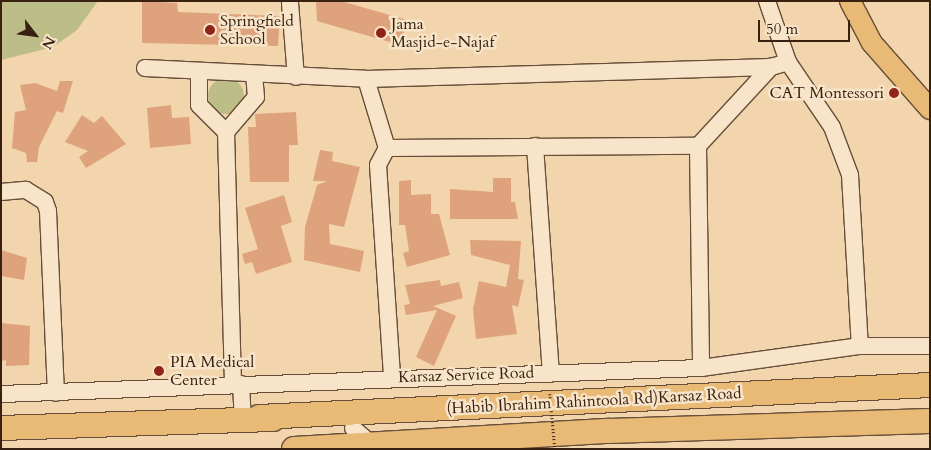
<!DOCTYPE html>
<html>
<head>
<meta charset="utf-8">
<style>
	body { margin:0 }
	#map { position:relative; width:931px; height:450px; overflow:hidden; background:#f2d5ac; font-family:Cardo,serif }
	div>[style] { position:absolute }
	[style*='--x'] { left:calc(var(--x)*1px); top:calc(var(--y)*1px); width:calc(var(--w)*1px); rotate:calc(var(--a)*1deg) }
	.green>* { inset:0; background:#bdbd88 }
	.round { border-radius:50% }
	.building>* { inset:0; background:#dea37c }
	.roads { filter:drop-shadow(1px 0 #664e38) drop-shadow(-1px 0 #664e38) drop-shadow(0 1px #664e38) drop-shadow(0 -1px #664e38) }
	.minor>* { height:16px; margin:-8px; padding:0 8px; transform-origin:8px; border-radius:8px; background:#f7e4c9 }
	.major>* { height:20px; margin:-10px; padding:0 10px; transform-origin:10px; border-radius:10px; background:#e9ba76 }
	.highway>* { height:24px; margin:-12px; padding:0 12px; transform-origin:12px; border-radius:12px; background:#e9ba76 }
	.path-bridge>* { height:2.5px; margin-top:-1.25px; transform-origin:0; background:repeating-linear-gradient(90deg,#382111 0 1px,transparent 0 3.5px) }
	.dots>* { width:14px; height:14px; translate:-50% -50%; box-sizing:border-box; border:2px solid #f7e4c9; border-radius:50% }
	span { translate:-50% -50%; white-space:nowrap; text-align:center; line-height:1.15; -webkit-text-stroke:5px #f7e4c9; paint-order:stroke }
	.poi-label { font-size:16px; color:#382111 }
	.left { translate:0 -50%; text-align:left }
	.right { translate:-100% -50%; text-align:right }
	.street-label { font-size:16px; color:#382111 }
	.frame { position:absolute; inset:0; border:2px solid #382111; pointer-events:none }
	.north { position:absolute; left:10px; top:10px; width:50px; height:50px; -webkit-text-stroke:4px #f7e4c9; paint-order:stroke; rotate:120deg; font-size:14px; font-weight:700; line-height:20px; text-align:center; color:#382111 }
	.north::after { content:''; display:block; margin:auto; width:18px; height:22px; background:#382111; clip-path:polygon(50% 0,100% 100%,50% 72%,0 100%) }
	.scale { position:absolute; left:758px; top:20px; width:92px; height:22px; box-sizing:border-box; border:2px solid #382111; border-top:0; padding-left:6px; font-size:15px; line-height:18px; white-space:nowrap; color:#382111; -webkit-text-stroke:4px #f7e4c9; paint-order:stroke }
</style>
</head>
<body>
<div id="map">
	<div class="green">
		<i style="clip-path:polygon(1px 1px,98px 1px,77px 30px,53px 47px,1px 60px)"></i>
		<i class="round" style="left:208px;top:78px;width:36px;height:36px"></i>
	</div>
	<div class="building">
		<i style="clip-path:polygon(142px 1px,177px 3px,178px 12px,280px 16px,278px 46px,142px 43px)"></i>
		<i style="clip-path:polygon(316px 1px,341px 1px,407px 20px,400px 45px,317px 21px)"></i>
		<i style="clip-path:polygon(60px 81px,73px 81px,63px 113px,57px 111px,39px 147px,37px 162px,27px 162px,26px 153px,12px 148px,15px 112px,26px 110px,20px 85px,35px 83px,57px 91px)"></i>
		<i style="clip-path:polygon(171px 105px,172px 118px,189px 117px,191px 144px,150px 148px,147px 108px)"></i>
		<i style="clip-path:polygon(296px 112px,298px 145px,289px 145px,289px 182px,250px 182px,248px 127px,256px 127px,255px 114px)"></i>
		<i style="clip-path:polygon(82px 115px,94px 123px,102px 116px,126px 144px,86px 168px,79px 157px,88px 151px,65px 142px)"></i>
		<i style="clip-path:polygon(320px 150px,333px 152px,332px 161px,360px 167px,344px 227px,329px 224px,330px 244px,364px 251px,360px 272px,304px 260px,305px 227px,317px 185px,327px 181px,313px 181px)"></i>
		<i style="clip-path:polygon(493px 178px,511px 178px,511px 202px,515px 202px,518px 219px,450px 219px,450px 189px,493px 192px)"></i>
		<i style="clip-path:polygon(411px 180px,411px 195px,431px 194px,431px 214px,439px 214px,450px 255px,407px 267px,403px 253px,409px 251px,405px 225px,399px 225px,399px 181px)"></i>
		<i style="clip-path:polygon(284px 195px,292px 222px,281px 226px,292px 262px,256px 274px,252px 262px,245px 264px,242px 254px,258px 249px,245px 208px)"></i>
		<i style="clip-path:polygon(470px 240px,521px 241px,518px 279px,524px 280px,518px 307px,512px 305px,517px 334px,476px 339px,473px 309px,479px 281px,506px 287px,510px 265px,471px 255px)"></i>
		<i style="clip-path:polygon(1px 250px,27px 258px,24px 280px,1px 276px)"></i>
		<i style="clip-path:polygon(440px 280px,441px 286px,459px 282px,463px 298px,433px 306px,456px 316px,434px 366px,416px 357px,437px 310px,406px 315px,404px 305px,410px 304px,405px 285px)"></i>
		<i style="clip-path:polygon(1px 323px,30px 326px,29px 365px,6px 366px,6px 360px,1px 361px)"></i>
	</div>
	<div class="roads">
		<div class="minor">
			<i style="--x:767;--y:1;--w:65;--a:71"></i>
			<i style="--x:788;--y:62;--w:78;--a:55.9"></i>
			<i style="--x:832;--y:127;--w:51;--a:69.4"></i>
			<i style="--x:850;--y:175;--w:171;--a:86.7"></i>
			<i style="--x:290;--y:3;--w:74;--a:85.4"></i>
			<i style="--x:145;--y:68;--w:221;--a:2.8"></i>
			<i style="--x:366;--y:79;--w:405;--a:-1.7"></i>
			<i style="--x:771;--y:67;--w:18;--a:-16"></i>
			<i style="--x:199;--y:71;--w:34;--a:90"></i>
			<i style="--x:199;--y:105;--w:38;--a:45"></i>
			<i style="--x:226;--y:132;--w:251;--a:88.4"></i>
			<i style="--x:366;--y:79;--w:72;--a:73.1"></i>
			<i style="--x:387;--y:148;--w:311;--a:-0.4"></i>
			<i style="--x:698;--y:146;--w:108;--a:-47.3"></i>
			<i style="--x:226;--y:132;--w:46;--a:-49.4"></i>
			<i style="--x:256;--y:97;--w:23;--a:-95"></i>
			<i style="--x:535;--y:146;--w:228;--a:86"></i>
			<i style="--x:698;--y:146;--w:222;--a:89.2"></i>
			<i style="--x:387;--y:148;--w:19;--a:118"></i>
			<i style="--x:378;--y:165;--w:212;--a:86.2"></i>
			<i style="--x:1;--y:192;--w:25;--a:-5"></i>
			<i style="--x:26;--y:190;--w:22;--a:32"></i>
			<i style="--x:45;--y:202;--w:9;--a:72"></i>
			<i style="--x:48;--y:211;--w:182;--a:87.5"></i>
			<i style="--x:241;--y:384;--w:35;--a:87"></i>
			<i style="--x:1;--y:394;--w:700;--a:-2.13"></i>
			<i style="--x:701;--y:368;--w:161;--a:-7.9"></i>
			<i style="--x:860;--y:346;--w:70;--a:0"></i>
			<i style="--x:353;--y:428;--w:30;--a:41"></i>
		</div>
		<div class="major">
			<i style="--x:850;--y:1;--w:47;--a:62.4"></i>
			<i style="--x:872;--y:43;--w:88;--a:48.7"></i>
		</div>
		<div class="highway">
			<i style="--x:259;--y:417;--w:672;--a:-2.73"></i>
			<i style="--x:1;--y:428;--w:272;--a:-1.9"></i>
			<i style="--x:294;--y:449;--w:316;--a:-3.3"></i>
			<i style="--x:609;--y:431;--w:321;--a:-1.8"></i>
		</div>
	</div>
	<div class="path-bridge">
		<i style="--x:550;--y:394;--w:55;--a:84.8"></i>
	</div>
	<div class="dots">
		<i style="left:210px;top:30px;background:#8f2418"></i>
		<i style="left:381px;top:33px;background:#8f2418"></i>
		<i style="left:894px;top:93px;background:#8f2418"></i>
		<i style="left:159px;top:371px;background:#8f2418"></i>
	</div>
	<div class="poi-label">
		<span class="left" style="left:220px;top:30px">Springfield<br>School</span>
		<span class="left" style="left:391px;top:33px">Jama<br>Masjid-e-Najaf</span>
		<span class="right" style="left:884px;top:93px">CAT Montessori</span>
		<span class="left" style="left:170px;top:371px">PIA Medical<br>Center</span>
	</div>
	<div class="street-label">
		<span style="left:466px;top:375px;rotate:-2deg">Karsaz Service Road</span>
		<span style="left:594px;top:401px;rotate:-3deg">(Habib Ibrahim Rahintoola Rd)Karsaz Road</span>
	</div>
	<div class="frame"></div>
	<div class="north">N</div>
	<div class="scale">50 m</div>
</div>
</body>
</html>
